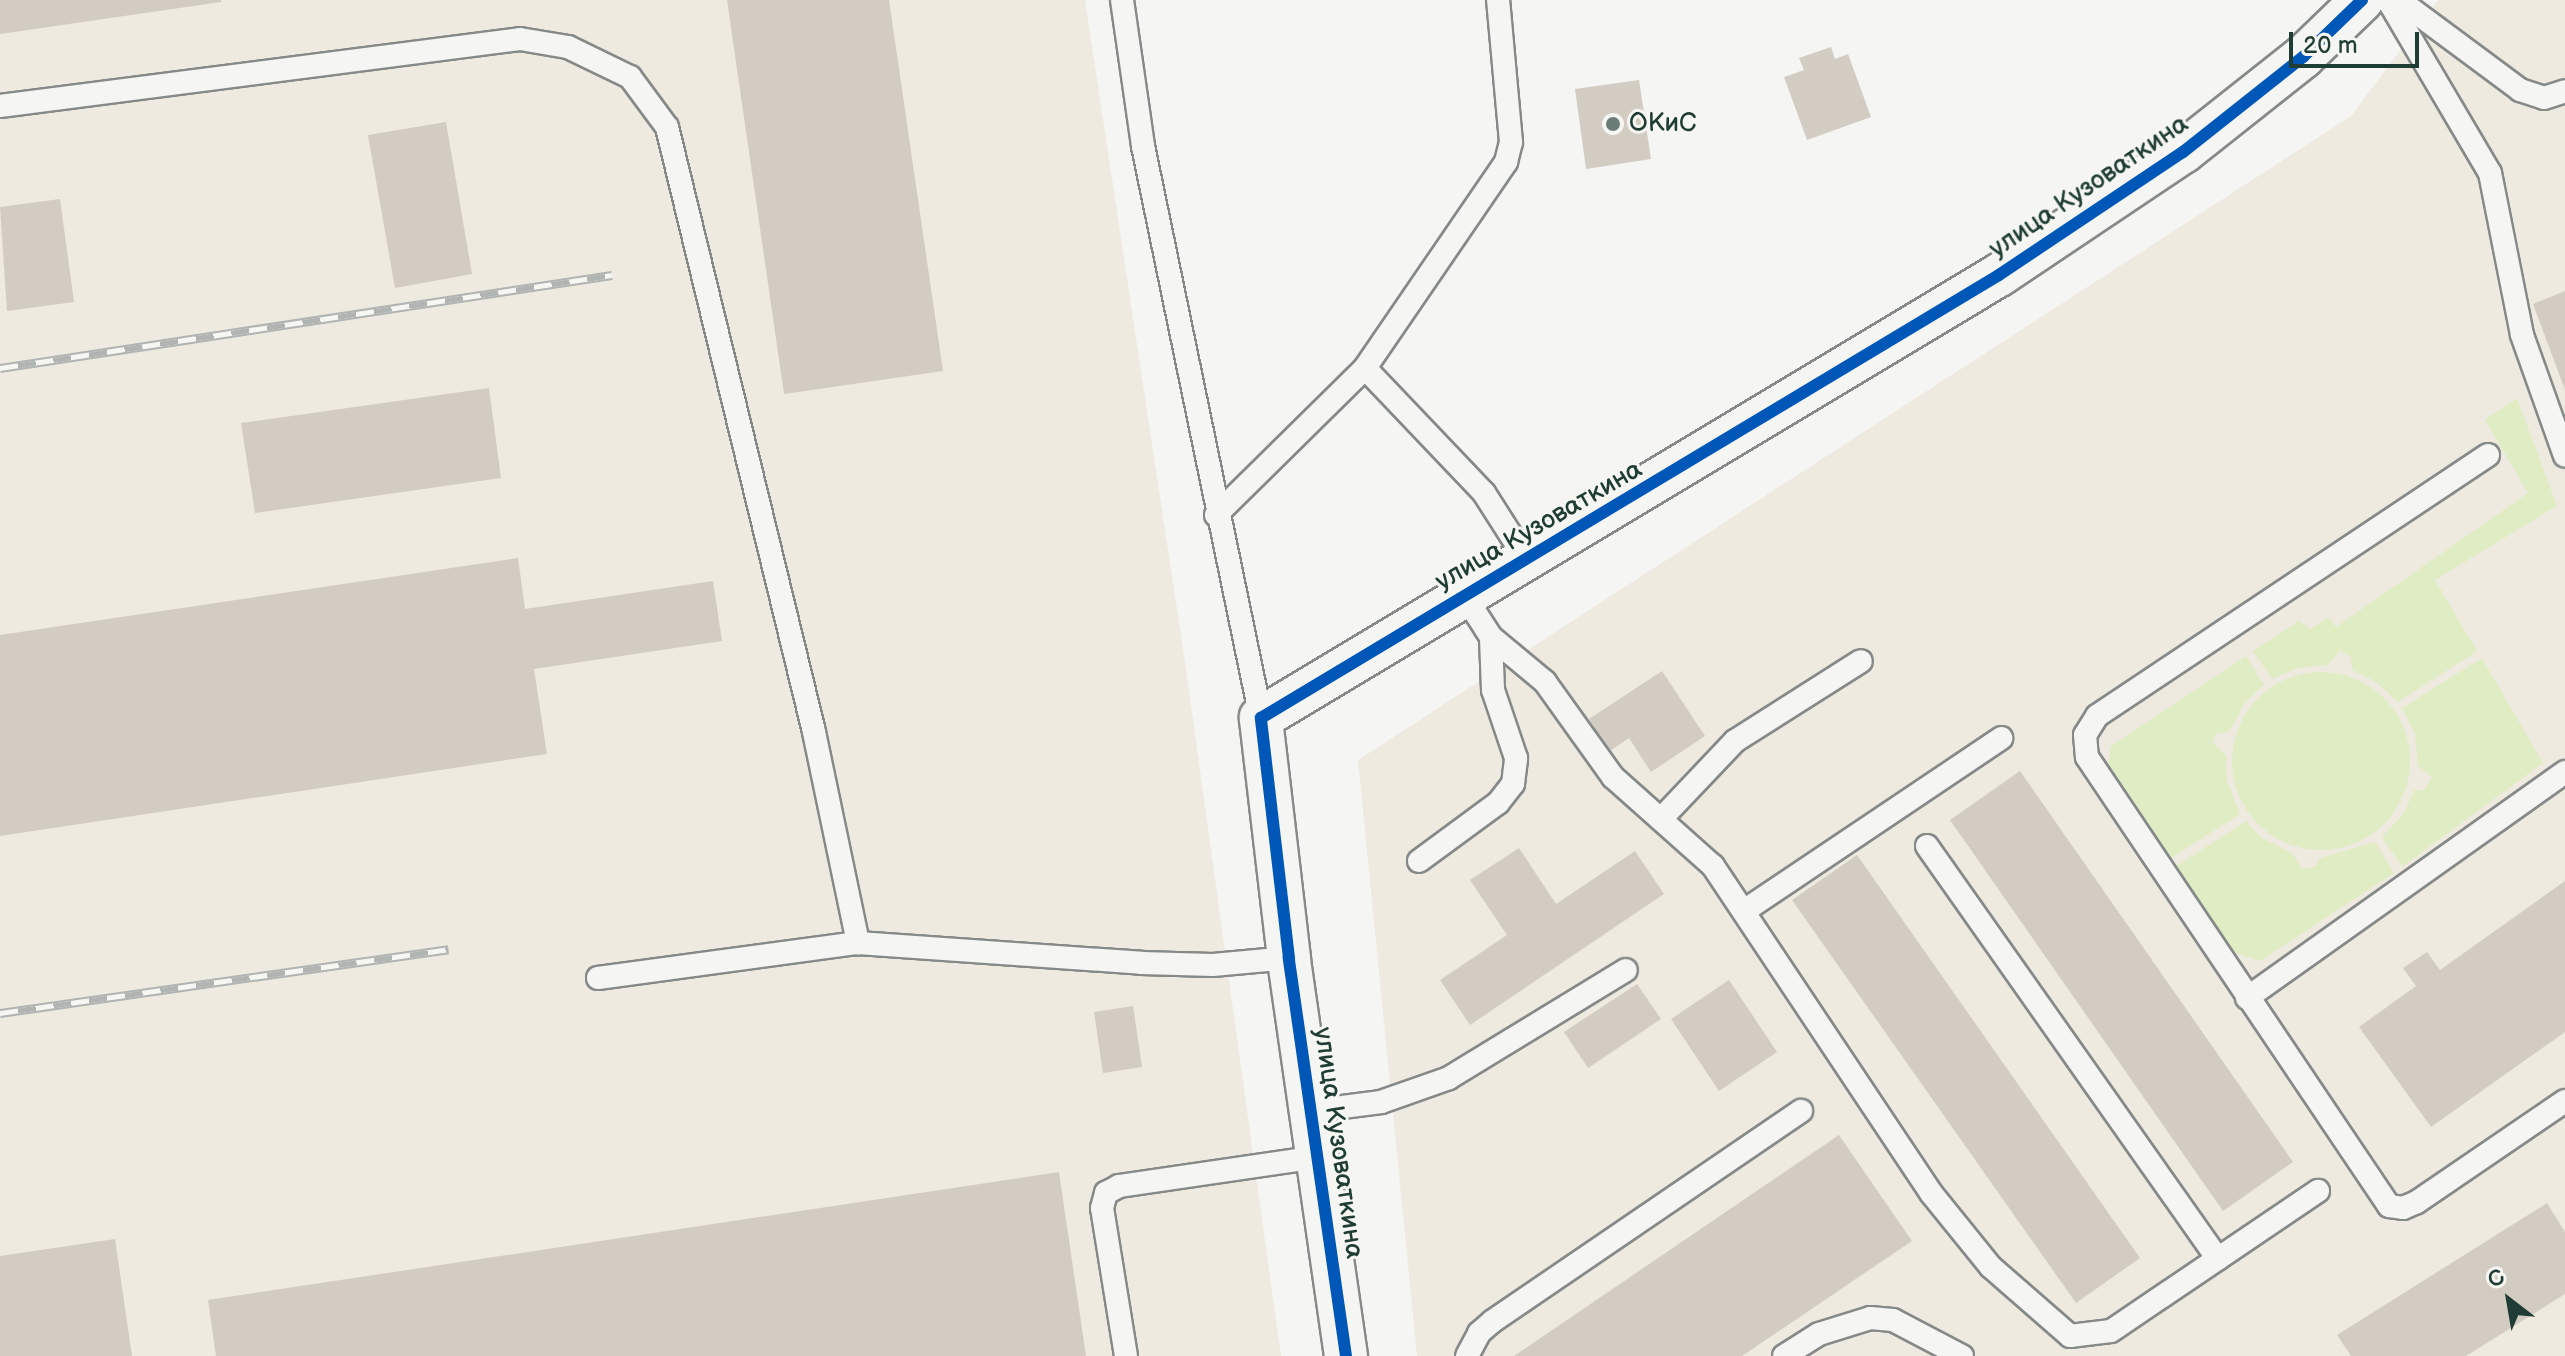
<!DOCTYPE html>
<html>
<head>
<meta charset="utf-8">
<style>
	body { margin:0 }
	#map { position:relative; width:2565px; height:1356px; overflow:hidden; background:#f5f5f3; font-family:"Balsamiq Sans",sans-serif }
	div>[style] { position:absolute }
	[style*='--x'] { left:calc(var(--x)*1px); top:calc(var(--y)*1px); width:calc(var(--w)*1px); rotate:calc(var(--a)*1deg) }
	.built>* { inset:0; background:#efeae0 }
	.green>* { inset:0; background:#e0ecc3 }
	.round { border-radius:50% }
	.building>* { inset:0; background:#d2ccc2 }
	.roads { filter:drop-shadow(2px 0 #858a88) drop-shadow(-2px 0 #858a88) drop-shadow(0 2px #858a88) drop-shadow(0 -2px #858a88) }
	.service>* { height:22px; margin:-11px; padding:0 11px; transform-origin:11px; border-radius:11px; background:#f5f5f3 }
	.minor>* { height:42px; margin:-21px; padding:0 21px; transform-origin:21px; border-radius:21px; background:#f5f5f3 }
	.rail>* { height:9px; margin-top:-4.5px; transform-origin:0; background:repeating-linear-gradient(90deg,#f6f6f2 0 18px,#b0b4b2 0 36px); box-sizing:border-box; border-block:2px solid #b0b4b2 }
	.cycleway>* { height:12px; margin:-6px; padding:0 6px; transform-origin:6px; border-radius:6px; background:#0057b8 }
	.dots>* { width:22px; height:22px; translate:-50% -50%; box-sizing:border-box; border:4px solid #f6f6f2; border-radius:50% }
	span { translate:-50% -50%; white-space:nowrap; text-align:center; line-height:1.15; -webkit-text-stroke:6px #f6f6f2; paint-order:stroke }
	.poi-label { font-size:26px; color:#1f3d34 }
	.left { translate:0 -50%; text-align:left }
	.street-label { font-size:26px; color:#1f3d34 }
	.north { position:absolute; left:2469px; top:1260px; width:80px; height:80px; -webkit-text-stroke:6px #f6f6f2; paint-order:stroke; rotate:329deg; font-size:22px; font-weight:700; line-height:32px; text-align:center; color:#1f3d34 }
	.north::after { content:''; display:block; margin:auto; width:28px; height:36px; background:#1f3d34; clip-path:polygon(50% 0,100% 100%,50% 72%,0 100%) }
	.scale { position:absolute; left:2289px; top:32px; width:130px; height:36px; box-sizing:border-box; border:4px solid #1f3d34; border-top:0; padding-left:10px; font-size:24px; line-height:28px; white-space:nowrap; color:#1f3d34; -webkit-text-stroke:6px #f6f6f2; paint-order:stroke }
</style>
</head>
<body>
<div id="map">
	<div class="built">
		<i style="clip-path:polygon(0 0,1085px 0,1186px 669px,1281px 1356px,0 1356px)"></i>
		<i style="clip-path:polygon(2438px 0,2565px 0,2565px 1356px,1417px 1356px,1358px 760px,2351px 116px)"></i>
	</div>
	<div class="green">
		<i style="clip-path:polygon(2517px 398px,2557px 506px,2435px 580px,2477px 651px,2398px 702px,2376px 682px,2352px 670px,2351px 657px,2340px 651px,2327px 665px,2298px 668px,2272px 679px,2253px 651px,2299px 621px,2310px 629px,2329px 617px,2336px 627px,2528px 493px,2485px 420px)"></i>
		<i style="clip-path:polygon(2246px 656px,2264px 685px,2244px 704px,2230px 731px,2216px 734px,2212px 742px,2226px 755px,2227px 781px,2240px 814px,2170px 859px,2108px 766px,2111px 746px)"></i>
		<i style="clip-path:polygon(2482px 658px,2543px 763px,2402px 867px,2382px 837px,2404px 813px,2414px 790px,2424px 790px,2432px 777px,2418px 766px,2415px 734px,2402px 708px)"></i>
		<i class="round" style="left:2232px;top:672px;width:178px;height:178px"></i>
		<i style="clip-path:polygon(2246px 821px,2261px 837px,2293px 854px,2302px 869px,2316px 866px,2320px 858px,2375px 842px,2394px 873px,2260px 961px,2230px 951px,2175px 867px)"></i>
	</div>
	<div class="building">
		<i style="clip-path:polygon(0 0,221px 0,221px 2px,0 34px)"></i>
		<i style="clip-path:polygon(727px 0,889px 0,943px 371px,784px 394px)"></i>
		<i style="clip-path:polygon(1831px 47px,1835px 59px,1848px 54px,1871px 117px,1807px 140px,1784px 77px,1804px 70px,1799px 58px)"></i>
		<i style="clip-path:polygon(1639px 80px,1651px 159px,1586px 169px,1575px 89px)"></i>
		<i style="clip-path:polygon(446px 122px,472px 274px,395px 288px,368px 135px)"></i>
		<i style="clip-path:polygon(60px 199px,74px 302px,7px 311px,0 207px)"></i>
		<i style="clip-path:polygon(2565px 291px,2565px 390px,2533px 304px)"></i>
		<i style="clip-path:polygon(489px 388px,501px 478px,255px 513px,241px 423px)"></i>
		<i style="clip-path:polygon(518px 558px,525px 609px,713px 581px,722px 641px,534px 669px,547px 754px,0 836px,0 635px)"></i>
		<i style="clip-path:polygon(1662px 671px,1705px 736px,1651px 772px,1629px 738px,1610px 751px,1589px 719px)"></i>
		<i style="clip-path:polygon(2020px 771px,2293px 1162px,2223px 1211px,1950px 820px)"></i>
		<i style="clip-path:polygon(1519px 848px,1556px 904px,1635px 851px,1664px 894px,1470px 1025px,1440px 980px,1507px 935px,1470px 880px)"></i>
		<i style="clip-path:polygon(1857px 855px,2140px 1258px,2076px 1303px,1792px 900px)"></i>
		<i style="clip-path:polygon(2565px 881px,2565px 1032px,2431px 1127px,2359px 1027px,2416px 986px,2403px 968px,2427px 952px,2440px 970px)"></i>
		<i style="clip-path:polygon(1729px 980px,1777px 1052px,1719px 1091px,1671px 1019px)"></i>
		<i style="clip-path:polygon(1637px 984px,1661px 1019px,1588px 1068px,1564px 1032px)"></i>
		<i style="clip-path:polygon(1133px 1006px,1142px 1067px,1103px 1073px,1094px 1012px)"></i>
		<i style="clip-path:polygon(1839px 1135px,1912px 1241px,1742px 1356px,1514px 1356px)"></i>
		<i style="clip-path:polygon(1059px 1172px,1086px 1356px,216px 1356px,208px 1300px)"></i>
		<i style="clip-path:polygon(2547px 1203px,2565px 1232px,2565px 1294px,2466px 1356px,2351px 1356px,2337px 1335px)"></i>
		<i style="clip-path:polygon(115px 1239px,132px 1356px,0 1356px,0 1256px)"></i>
	</div>
	<div class="roads">
		<div class="service">
			<i style="--x:1122;--y:0;--w:148;--a:81.8"></i>
			<i style="--x:1143;--y:146;--w:584;--a:78.34"></i>
			<i style="--x:2388;--y:0;--w:201;--a:59.5"></i>
			<i style="--x:2490;--y:173;--w:165;--a:78.8"></i>
			<i style="--x:2522;--y:335;--w:128;--a:70.4"></i>
			<i style="--x:2399;--y:0;--w:151;--a:36.6"></i>
			<i style="--x:2520;--y:90;--w:25;--a:18"></i>
			<i style="--x:2544;--y:98;--w:22;--a:-18"></i>
			<i style="--x:0;--y:106;--w:524;--a:-7.34"></i>
			<i style="--x:520;--y:39;--w:49;--a:9.5"></i>
			<i style="--x:568;--y:47;--w:69;--a:25.8"></i>
			<i style="--x:630;--y:77;--w:62;--a:53.5"></i>
			<i style="--x:667;--y:127;--w:623;--a:76.34"></i>
			<i style="--x:814;--y:732;--w:216;--a:78.2"></i>
			<i style="--x:1365;--y:368;--w:173;--a:46.4"></i>
			<i style="--x:1484;--y:493;--w:78;--a:57.5"></i>
			<i style="--x:2488;--y:455;--w:470;--a:146.3"></i>
			<i style="--x:2097;--y:716;--w:22;--a:122"></i>
			<i style="--x:2085;--y:735;--w:22;--a:85"></i>
			<i style="--x:2087;--y:757;--w:541;--a:56.07"></i>
			<i style="--x:2389;--y:1206;--w:14;--a:8"></i>
			<i style="--x:2403;--y:1208;--w:15;--a:-23"></i>
			<i style="--x:2417;--y:1202;--w:179;--a:-34.3"></i>
			<i style="--x:1216;--y:515;--w:209;--a:-44.6"></i>
			<i style="--x:1365;--y:368;--w:250;--a:-55.6"></i>
			<i style="--x:1506;--y:162;--w:21;--a:-76"></i>
			<i style="--x:1511;--y:142;--w:143;--a:-95.2"></i>
			<i style="--x:1491;--y:637;--w:70;--a:39.8"></i>
			<i style="--x:1545;--y:682;--w:117;--a:54.4"></i>
			<i style="--x:1613;--y:777;--w:134;--a:41.7"></i>
			<i style="--x:1713;--y:866;--w:393;--a:56.3"></i>
			<i style="--x:1931;--y:1193;--w:95;--a:51"></i>
			<i style="--x:1991;--y:1267;--w:105;--a:41.1"></i>
			<i style="--x:2070;--y:1336;--w:41;--a:-7"></i>
			<i style="--x:2111;--y:1331;--w:250;--a:-34.1"></i>
			<i style="--x:1661;--y:819;--w:108;--a:-46.5"></i>
			<i style="--x:1735;--y:741;--w:149;--a:-32.4"></i>
			<i style="--x:1927;--y:846;--w:505;--a:54.83"></i>
			<i style="--x:1419;--y:861;--w:98;--a:-36.3"></i>
			<i style="--x:1498;--y:803;--w:24;--a:-52"></i>
			<i style="--x:1513;--y:784;--w:26;--a:-83"></i>
			<i style="--x:1516;--y:758;--w:72;--a:-108.7"></i>
			<i style="--x:1493;--y:690;--w:53;--a:-92.2"></i>
			<i style="--x:1491;--y:637;--w:50;--a:-122.7"></i>
			<i style="--x:1744;--y:911;--w:310;--a:-33.9"></i>
			<i style="--x:598;--y:978;--w:262;--a:-7.7"></i>
			<i style="--x:858;--y:943;--w:284;--a:4"></i>
			<i style="--x:1141;--y:963;--w:72;--a:1.6"></i>
			<i style="--x:1213;--y:965;--w:76;--a:-5.3"></i>
			<i style="--x:2247;--y:998;--w:390;--a:-35.4"></i>
			<i style="--x:1311;--y:1111;--w:71;--a:-7.3"></i>
			<i style="--x:1381;--y:1102;--w:72;--a:-19.4"></i>
			<i style="--x:1449;--y:1078;--w:207;--a:-31.4"></i>
			<i style="--x:1126;--y:1356;--w:150;--a:-99.2"></i>
			<i style="--x:1102;--y:1208;--w:16;--a:-75"></i>
			<i style="--x:1106;--y:1193;--w:15;--a:-28"></i>
			<i style="--x:1119;--y:1186;--w:201;--a:-8.3"></i>
			<i style="--x:1467;--y:1356;--w:26;--a:-62"></i>
			<i style="--x:1479;--y:1333;--w:18;--a:-41"></i>
			<i style="--x:1493;--y:1321;--w:373;--a:-34.3"></i>
			<i style="--x:1784;--y:1356;--w:41;--a:-32.2"></i>
			<i style="--x:1819;--y:1334;--w:53;--a:-17.4"></i>
			<i style="--x:1870;--y:1318;--w:23;--a:5"></i>
			<i style="--x:1893;--y:1320;--w:78;--a:27.6"></i>
		</div>
		<div class="minor">
			<i style="--x:1346;--y:1356;--w:402;--a:-98.2"></i>
			<i style="--x:1289;--y:958;--w:242;--a:-96.7"></i>
			<i style="--x:1261;--y:718;--w:861;--a:-30.98"></i>
			<i style="--x:1999;--y:275;--w:221;--a:-33.8"></i>
			<i style="--x:2183;--y:152;--w:153;--a:-38.4"></i>
			<i style="--x:2303;--y:57;--w:82;--a:-44"></i>
		</div>
	</div>
	<div class="rail">
		<i style="--x:0;--y:368;--w:619;--a:-8.64"></i>
		<i style="--x:0;--y:1013;--w:453;--a:-8.1"></i>
	</div>
	<div class="cycleway">
		<i style="--x:1346;--y:1356;--w:402;--a:-98.2"></i>
		<i style="--x:1289;--y:958;--w:242;--a:-96.7"></i>
		<i style="--x:1261;--y:718;--w:861;--a:-30.98"></i>
		<i style="--x:1999;--y:275;--w:221;--a:-33.8"></i>
		<i style="--x:2183;--y:152;--w:153;--a:-38.4"></i>
		<i style="--x:2303;--y:57;--w:82;--a:-44"></i>
	</div>
	<div class="dots">
		<i style="left:1613px;top:124px;background:#6a7d77"></i>
	</div>
	<div class="poi-label">
		<span class="left" style="left:1629px;top:124px">ОКиС</span>
	</div>
	<div class="street-label">
		<span style="left:2089px;top:187px;rotate:-34deg">улица Кузоваткина</span>
		<span style="left:1539px;top:526px;rotate:-30deg">улица Кузоваткина</span>
		<span style="left:1338px;top:1143px;rotate:82deg">улица Кузоваткина</span>
	</div>
	<div class="north">С</div>
	<div class="scale">20 m</div>
</div>
</body>
</html>
